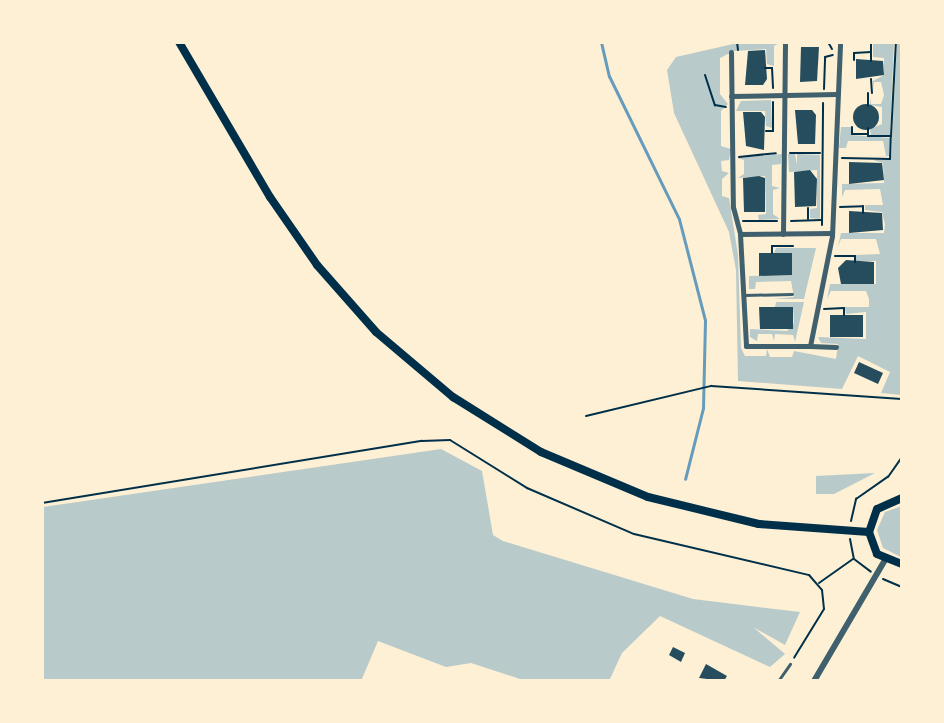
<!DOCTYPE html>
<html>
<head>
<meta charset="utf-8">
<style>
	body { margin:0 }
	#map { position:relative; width:944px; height:723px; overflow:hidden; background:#fdf0d5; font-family:Overpass,sans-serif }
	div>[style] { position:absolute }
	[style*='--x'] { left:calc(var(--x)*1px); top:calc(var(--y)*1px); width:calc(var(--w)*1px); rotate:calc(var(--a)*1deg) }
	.green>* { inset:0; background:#b9caca }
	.stream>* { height:3px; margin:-1.5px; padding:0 1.5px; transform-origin:1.5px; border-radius:1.5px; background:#669bbc }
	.building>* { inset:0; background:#264d5e }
	.round { border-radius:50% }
	.path>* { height:2px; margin:-1px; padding:0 1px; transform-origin:1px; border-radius:1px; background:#003049 }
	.service>* { height:3px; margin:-1.5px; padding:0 1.5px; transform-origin:1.5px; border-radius:1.5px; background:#3f606c }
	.minor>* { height:5px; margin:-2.5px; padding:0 2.5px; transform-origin:2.5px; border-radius:2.5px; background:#3f606c }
	.tertiary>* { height:6px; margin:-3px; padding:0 3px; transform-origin:3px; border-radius:3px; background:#3f606c }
	.primary>* { height:8px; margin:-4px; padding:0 4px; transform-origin:4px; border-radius:4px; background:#003049 }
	span { translate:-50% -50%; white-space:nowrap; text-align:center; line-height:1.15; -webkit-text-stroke:6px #fdf0d5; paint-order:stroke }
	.frame { position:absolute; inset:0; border:44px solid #fdf0d5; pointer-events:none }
</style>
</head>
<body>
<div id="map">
	<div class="green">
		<i style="clip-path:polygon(742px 42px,781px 42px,774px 46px,774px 66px,767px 64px,766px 49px,734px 51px,720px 58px,720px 94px,728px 104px,721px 111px,721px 146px,731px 149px,729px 160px,721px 161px,722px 171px,729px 173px,722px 179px,722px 196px,729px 198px,738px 255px,741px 348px,745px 356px,766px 356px,767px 349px,770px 357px,792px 357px,794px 351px,836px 359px,838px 344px,821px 343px,818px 337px,866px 339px,866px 312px,846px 314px,845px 307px,869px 307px,869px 299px,866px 291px,831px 291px,827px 299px,830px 284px,876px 284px,876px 261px,856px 261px,856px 255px,880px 254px,876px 239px,841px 239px,838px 247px,841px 233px,884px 233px,885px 224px,882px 212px,865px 210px,865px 205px,883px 205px,880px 189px,845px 190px,842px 197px,842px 184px,884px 183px,883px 163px,873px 160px,891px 159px,897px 42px,902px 42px,902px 395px,881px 393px,890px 372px,858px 356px,842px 389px,738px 381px,736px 270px,729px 232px,674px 113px,667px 70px,676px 57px)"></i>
		<i style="clip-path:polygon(894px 42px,890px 135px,871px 135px,870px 129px,882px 124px,882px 107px,870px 105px,870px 97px,871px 104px,881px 104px,884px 95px,881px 82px,874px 82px,873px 89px,873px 81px,884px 75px,884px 58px,873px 57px,873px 43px)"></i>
		<i style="clip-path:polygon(771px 100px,772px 128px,766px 126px,765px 111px,736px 111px,741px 101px)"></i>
		<i style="clip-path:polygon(841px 127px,851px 127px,851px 135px,890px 138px,889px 156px,866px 158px,886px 156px,883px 141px,848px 141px,846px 148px,839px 148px)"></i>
		<i style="clip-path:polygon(782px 154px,781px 164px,772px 165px,772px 186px,780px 188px,773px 190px,773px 214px,780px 219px,759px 220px,758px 215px,766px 214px,765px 176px,738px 178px,744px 174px,744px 160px,737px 158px)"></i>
		<i style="clip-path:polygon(788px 154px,795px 154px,797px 165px,797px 154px,820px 155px,820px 219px,810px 218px,810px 209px,817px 208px,817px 170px,789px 172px)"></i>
		<i style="clip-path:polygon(776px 248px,816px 248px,804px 299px,774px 299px,794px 297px,791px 281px,756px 282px,755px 289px,749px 289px,749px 276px,792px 275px,792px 253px,774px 253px)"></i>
		<i style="clip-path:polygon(804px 302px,795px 342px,793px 335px,775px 334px,774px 341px,772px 334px,758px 334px,757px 341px,750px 337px,750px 329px,787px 331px,794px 323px,793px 307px,775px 307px,776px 302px)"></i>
		<i style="clip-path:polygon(441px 449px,482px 471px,493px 535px,503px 541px,693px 599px,800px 612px,785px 645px,753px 627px,785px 654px,770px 667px,660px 616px,622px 653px,609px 681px,526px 681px,471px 663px,446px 667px,378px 641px,361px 681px,42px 681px,43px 507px)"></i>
		<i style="clip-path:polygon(875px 473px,834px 494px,816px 494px,816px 476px)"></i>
		<i style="clip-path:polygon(902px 506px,902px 557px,901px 557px,883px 548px,877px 530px,885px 512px)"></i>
	</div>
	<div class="stream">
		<i style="--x:601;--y:42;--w:35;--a:77"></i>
		<i style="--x:609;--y:76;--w:159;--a:63.9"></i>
		<i style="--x:679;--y:219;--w:104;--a:75.6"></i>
		<i style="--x:705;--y:320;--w:88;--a:91.3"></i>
		<i style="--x:703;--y:408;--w:73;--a:104.2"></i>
	</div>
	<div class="building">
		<i style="clip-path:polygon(801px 47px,819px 47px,817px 81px,800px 82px)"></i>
		<i style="clip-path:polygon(765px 50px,767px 79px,763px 85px,745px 85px,748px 51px)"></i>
		<i style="clip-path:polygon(856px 59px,883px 61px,884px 75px,856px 79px)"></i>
		<i class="round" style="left:853px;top:104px;width:26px;height:26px"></i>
		<i style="clip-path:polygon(795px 110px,812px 110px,816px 115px,815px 144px,798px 144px)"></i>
		<i style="clip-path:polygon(743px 112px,761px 112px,765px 117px,764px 150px,746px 146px)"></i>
		<i style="clip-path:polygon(849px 162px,882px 163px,884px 180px,849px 184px)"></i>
		<i style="clip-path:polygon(810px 170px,817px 179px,816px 206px,795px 207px,794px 172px)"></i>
		<i style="clip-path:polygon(759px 176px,765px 178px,765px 212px,744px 212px,743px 178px)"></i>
		<i style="clip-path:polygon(849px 211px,882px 213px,883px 230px,849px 233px)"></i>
		<i style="clip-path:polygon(759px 253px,792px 253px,792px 275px,759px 276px)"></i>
		<i style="clip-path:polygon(846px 260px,874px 262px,874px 284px,841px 284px,838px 268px)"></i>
		<i style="clip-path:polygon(759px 307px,793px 307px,793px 329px,760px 329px)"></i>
		<i style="clip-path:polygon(830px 315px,863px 315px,863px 337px,830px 337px)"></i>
		<i style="clip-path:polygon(859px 362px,883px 373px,878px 384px,854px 373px)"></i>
		<i style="clip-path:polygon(673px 647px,685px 653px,681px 662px,669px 655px)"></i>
		<i style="clip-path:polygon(706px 664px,727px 676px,724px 681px,699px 678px)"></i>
	</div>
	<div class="path">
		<i style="--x:737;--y:42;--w:8;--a:83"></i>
		<i style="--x:828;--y:42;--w:8;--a:60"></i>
		<i style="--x:871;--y:42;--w:19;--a:90"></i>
		<i style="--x:854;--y:60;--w:7;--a:-90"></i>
		<i style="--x:854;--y:53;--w:17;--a:-3"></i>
		<i style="--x:765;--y:68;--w:7;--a:0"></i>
		<i style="--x:772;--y:68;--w:20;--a:87"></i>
		<i style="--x:705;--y:75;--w:32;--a:72"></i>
		<i style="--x:715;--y:105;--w:11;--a:10"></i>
		<i style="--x:871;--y:79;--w:14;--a:86"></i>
		<i style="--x:824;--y:89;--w:32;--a:-88"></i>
		<i style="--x:825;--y:57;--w:8;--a:-14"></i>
		<i style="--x:868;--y:93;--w:13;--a:90"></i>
		<i style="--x:852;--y:127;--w:7;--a:90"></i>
		<i style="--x:852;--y:134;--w:15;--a:0"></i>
		<i style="--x:868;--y:128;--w:8;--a:90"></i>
		<i style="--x:868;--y:136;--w:23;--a:0"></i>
		<i style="--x:891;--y:136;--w:94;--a:-87"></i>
		<i style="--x:766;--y:131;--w:7;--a:0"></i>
		<i style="--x:773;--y:131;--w:29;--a:-90"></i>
		<i style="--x:790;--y:153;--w:30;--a:0"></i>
		<i style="--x:739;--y:157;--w:37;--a:-6"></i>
		<i style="--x:842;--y:158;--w:48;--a:1.2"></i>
		<i style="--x:890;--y:159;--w:23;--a:-88"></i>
		<i style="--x:840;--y:207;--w:23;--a:-2"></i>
		<i style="--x:863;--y:206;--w:7;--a:90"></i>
		<i style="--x:808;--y:219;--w:11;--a:-90"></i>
		<i style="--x:743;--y:221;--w:34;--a:0"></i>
		<i style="--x:791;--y:221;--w:30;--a:-2"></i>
		<i style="--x:822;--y:225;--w:122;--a:-89.5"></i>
		<i style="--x:772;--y:253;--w:7;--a:-90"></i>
		<i style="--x:772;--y:246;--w:21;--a:0"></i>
		<i style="--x:835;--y:256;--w:20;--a:0"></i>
		<i style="--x:855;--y:256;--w:6;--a:90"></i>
		<i style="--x:824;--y:309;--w:20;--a:-3"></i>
		<i style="--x:844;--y:308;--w:7;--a:90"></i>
		<i style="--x:586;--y:416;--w:129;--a:-13.5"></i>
		<i style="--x:711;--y:386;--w:191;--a:3.9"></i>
		<i style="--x:42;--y:503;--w:385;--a:-9.3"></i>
		<i style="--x:422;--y:441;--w:28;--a:-2"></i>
		<i style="--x:450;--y:440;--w:91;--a:31.9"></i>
		<i style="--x:527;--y:488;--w:116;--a:23.3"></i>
		<i style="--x:634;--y:534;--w:180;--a:13.2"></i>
		<i style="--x:809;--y:575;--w:20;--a:49"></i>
		<i style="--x:822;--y:590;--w:19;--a:84"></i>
		<i style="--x:824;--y:609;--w:57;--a:121.5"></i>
		<i style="--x:851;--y:521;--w:23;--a:-77"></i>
		<i style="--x:856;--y:499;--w:39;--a:-35"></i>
		<i style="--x:888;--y:477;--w:24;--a:-55"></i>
		<i style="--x:850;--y:539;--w:20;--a:79"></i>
		<i style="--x:854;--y:559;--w:21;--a:37"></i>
		<i style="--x:883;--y:579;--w:21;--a:23"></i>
		<i style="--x:819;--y:583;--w:42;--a:-35.2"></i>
	</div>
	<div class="service">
		<i style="--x:744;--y:295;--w:48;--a:-1.2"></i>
		<i style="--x:778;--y:681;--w:21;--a:-55"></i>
	</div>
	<div class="minor">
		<i style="--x:731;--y:52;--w:155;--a:89.3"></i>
		<i style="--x:733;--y:207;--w:28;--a:75"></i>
		<i style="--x:740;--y:234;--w:92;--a:-0.6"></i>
		<i style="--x:731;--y:96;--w:106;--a:-1.1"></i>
		<i style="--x:740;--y:234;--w:112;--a:86.9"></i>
		<i style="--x:746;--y:346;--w:64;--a:0"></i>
		<i style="--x:783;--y:234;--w:192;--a:-89.4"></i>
		<i style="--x:836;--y:347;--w:26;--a:-178"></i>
		<i style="--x:810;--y:346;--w:112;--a:-78.7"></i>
		<i style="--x:832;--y:236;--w:194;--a:-87.6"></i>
	</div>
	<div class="tertiary">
		<i style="--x:814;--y:681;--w:140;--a:-59.6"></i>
	</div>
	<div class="primary">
		<i style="--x:179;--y:42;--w:180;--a:59.6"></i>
		<i style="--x:270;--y:197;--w:83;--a:55.3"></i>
		<i style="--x:317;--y:265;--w:89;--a:48.6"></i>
		<i style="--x:376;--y:332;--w:101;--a:40.2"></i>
		<i style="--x:453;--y:397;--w:104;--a:32"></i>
		<i style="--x:541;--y:452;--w:116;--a:22.8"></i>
		<i style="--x:648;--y:497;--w:114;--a:13.7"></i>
		<i style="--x:759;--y:524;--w:110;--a:4.2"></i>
		<i style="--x:902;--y:498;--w:27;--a:156"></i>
		<i style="--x:877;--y:509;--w:24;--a:109"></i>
		<i style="--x:869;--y:532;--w:23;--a:70"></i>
		<i style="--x:877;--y:554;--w:27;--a:22"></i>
	</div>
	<div class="frame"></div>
</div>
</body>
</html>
